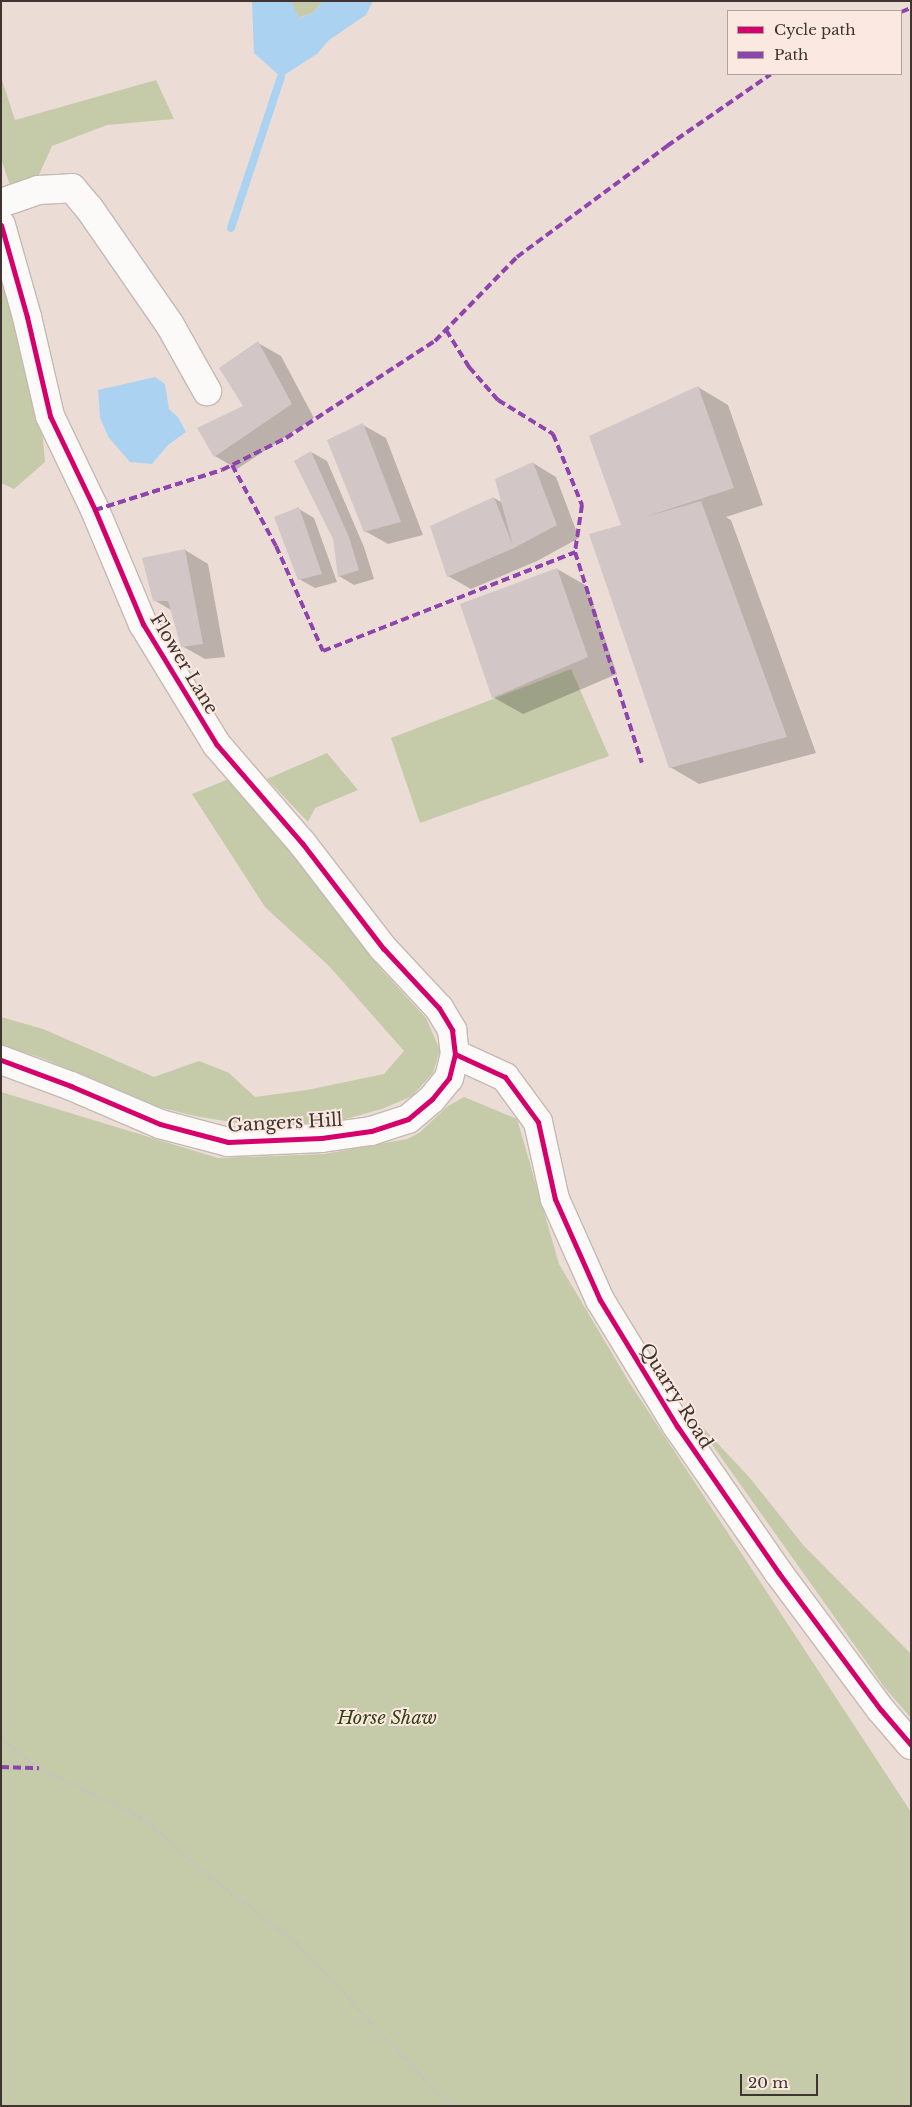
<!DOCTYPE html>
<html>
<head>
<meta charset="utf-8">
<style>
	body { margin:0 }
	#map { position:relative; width:912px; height:2107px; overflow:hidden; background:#ecdcd6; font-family:"Libre Baskerville",serif }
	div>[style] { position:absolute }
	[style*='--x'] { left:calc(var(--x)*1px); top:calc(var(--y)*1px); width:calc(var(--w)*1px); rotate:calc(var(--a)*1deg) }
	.green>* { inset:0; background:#c5caa9 }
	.water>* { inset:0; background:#abd3f1 }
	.shadow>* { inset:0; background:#0003 }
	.stream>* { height:8px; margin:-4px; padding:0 4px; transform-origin:4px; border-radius:4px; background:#abd3f1 }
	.building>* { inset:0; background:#d2c6c6 }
	.path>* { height:3px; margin-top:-1.5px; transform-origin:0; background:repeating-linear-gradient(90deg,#c6c2bf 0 2.5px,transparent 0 5px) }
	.roads { filter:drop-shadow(1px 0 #c5b9b4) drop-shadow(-1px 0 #c5b9b4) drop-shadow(0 1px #c5b9b4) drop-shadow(0 -1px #c5b9b4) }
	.minor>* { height:28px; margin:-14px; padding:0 14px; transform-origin:14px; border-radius:14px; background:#fcfaf9 }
	.quiet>* { height:4px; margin-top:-2px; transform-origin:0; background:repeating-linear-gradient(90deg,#8e44ad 0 8px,transparent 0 12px) }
	.cycleway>* { height:5px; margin:-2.5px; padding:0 2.5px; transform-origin:2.5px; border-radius:2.5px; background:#d6006c }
	span { translate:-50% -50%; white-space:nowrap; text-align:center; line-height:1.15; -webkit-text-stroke:4px #fbe9e1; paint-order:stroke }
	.street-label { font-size:18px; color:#3f342f }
	.park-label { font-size:18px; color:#334314; font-style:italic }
	.frame { position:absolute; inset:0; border:2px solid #3f342f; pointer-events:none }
	.legend { position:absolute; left:727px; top:10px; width:175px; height:65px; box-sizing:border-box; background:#fbe9e1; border:1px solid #b0a19a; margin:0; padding:6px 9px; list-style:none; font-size:15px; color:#3f342f }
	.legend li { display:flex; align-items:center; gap:10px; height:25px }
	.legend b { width:25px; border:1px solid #b0a19a }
	.scale { position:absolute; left:740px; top:2074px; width:78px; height:22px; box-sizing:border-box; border:2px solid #3f342f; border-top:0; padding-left:6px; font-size:15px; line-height:18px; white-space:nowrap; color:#3f342f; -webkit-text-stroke:4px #fbe9e1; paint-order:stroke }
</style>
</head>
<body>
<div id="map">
	<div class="green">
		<i style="clip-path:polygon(291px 1px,323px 1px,313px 13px,298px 18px)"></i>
		<i style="clip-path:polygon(1px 77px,15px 120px,156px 80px,174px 119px,107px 125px,52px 146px,38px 177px,10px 185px,1px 159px)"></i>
		<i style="clip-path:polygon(1px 245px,36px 364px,45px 462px,14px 489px,1px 483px)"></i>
		<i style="clip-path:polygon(571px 669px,609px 756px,420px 823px,391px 738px)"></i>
		<i style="clip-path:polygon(327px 753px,358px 790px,315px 808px,308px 822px,267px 779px)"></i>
		<i style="clip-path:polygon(231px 778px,302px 865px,381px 969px,426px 1018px,440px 1050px,433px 1073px,412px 1096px,382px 1109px,338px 1121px,254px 1126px,195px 1116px,154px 1106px,42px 1058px,1px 1045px,1px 1017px,43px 1029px,154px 1077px,199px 1061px,229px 1073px,255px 1097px,307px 1090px,384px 1074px,404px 1051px,329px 966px,265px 907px,192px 794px)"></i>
		<i style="clip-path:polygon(1px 1092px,218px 1158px,324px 1154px,407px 1139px,419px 1133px,448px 1106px,464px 1097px,517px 1119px,559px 1264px,629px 1382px,911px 1812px,911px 2106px,1px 2106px)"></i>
		<i style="clip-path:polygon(691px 1415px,750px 1478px,804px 1546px,911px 1654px,911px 1718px,885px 1688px)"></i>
	</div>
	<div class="water">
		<i style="clip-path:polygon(252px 1px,291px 1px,299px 18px,313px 13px,323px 1px,373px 1px,366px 15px,329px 40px,317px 54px,281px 77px,254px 53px)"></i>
		<i style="clip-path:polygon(155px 377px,165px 384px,169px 409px,178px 417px,186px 432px,168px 445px,152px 464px,130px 462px,109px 438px,100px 418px,98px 390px)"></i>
	</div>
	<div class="shadow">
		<i style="clip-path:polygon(258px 343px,281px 356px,314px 418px,237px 469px,215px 456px,245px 406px)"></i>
		<i style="clip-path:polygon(698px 387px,728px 405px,763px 505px,726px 517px,731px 520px,816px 753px,699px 784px,670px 767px,622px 526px)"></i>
		<i style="clip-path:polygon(363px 425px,386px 438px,423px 535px,388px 544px,365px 531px)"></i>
		<i style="clip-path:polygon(311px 452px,327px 461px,364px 547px,374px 579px,354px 585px,339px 576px,334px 538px)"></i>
		<i style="clip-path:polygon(533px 463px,556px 477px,579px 538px,537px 561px,471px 589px,448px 576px,494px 498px,503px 503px)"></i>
		<i style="clip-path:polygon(299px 509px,314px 518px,337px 582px,315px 588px,299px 579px)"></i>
		<i style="clip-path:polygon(185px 550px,208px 564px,225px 657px,205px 659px,182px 646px,171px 610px,154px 600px)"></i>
		<i style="clip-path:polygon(557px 569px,587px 586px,617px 674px,523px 714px,493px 697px)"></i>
	</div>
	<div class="stream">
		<i style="--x:231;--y:228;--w:159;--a:-71.7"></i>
	</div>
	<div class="building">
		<i style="clip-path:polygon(258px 341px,292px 404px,214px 457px,197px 428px,243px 406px,219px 368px)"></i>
		<i style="clip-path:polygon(698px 386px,734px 488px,645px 517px,701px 501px,787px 737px,669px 768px,589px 534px,621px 525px,589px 436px)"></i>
		<i style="clip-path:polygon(363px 423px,401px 522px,364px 532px,327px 440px)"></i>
		<i style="clip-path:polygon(311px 451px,349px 537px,359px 570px,338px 577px,333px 539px,294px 461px)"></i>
		<i style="clip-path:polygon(533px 462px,557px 525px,514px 548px,447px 577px,430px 526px,494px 497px,513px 546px,495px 479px)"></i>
		<i style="clip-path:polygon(299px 507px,322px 574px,298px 580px,274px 517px)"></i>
		<i style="clip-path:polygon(185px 549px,203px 644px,181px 647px,168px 601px,153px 601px,142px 558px)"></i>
		<i style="clip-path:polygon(557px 568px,588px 657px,492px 698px,460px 604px)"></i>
	</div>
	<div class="path">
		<i style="--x:1;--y:1738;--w:48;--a:38.3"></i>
		<i style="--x:39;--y:1768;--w:112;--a:25.4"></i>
		<i style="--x:140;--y:1816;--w:94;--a:40.7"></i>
		<i style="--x:211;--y:1877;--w:107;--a:37.4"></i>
		<i style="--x:296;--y:1942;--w:203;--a:46.8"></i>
		<i style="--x:435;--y:2090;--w:27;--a:36"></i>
	</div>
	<div class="roads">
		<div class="minor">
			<i style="--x:1;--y:203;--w:39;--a:-19"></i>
			<i style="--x:38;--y:190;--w:34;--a:-3"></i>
			<i style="--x:72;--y:188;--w:26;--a:50"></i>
			<i style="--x:89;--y:208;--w:142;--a:55.3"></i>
			<i style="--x:170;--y:325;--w:76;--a:60.7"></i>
			<i style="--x:1;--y:225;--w:96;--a:74.2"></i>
			<i style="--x:27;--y:317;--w:102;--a:76.9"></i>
			<i style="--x:50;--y:416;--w:104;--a:64.4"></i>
			<i style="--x:95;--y:510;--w:124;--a:67.2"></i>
			<i style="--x:143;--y:624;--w:142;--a:58.6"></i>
			<i style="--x:217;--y:745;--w:130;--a:49.1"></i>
			<i style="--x:302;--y:843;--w:133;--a:52.4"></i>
			<i style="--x:383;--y:948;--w:82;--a:47"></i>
			<i style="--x:439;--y:1008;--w:26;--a:59"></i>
			<i style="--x:452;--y:1030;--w:24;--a:83"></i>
			<i style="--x:455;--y:1054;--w:25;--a:104"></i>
			<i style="--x:449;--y:1078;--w:27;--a:129"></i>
			<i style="--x:432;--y:1099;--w:31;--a:140"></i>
			<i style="--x:408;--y:1119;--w:39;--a:162"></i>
			<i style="--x:371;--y:1131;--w:50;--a:172"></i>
			<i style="--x:321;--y:1138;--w:93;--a:177.5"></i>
			<i style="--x:228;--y:1142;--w:70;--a:-165.2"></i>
			<i style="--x:160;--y:1124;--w:97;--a:-156.9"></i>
			<i style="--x:71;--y:1086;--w:75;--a:-159.6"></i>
			<i style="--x:455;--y:1054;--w:55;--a:24.7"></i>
			<i style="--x:505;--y:1077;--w:56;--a:53.7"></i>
			<i style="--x:538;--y:1122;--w:79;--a:77.6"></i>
			<i style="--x:555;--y:1199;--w:111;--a:66"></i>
			<i style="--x:600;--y:1300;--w:148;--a:58.6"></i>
			<i style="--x:677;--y:1426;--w:178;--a:55.3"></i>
			<i style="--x:778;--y:1572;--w:172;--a:53.3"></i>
			<i style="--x:881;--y:1710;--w:46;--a:49.4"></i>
		</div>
	</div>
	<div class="quiet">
		<i style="--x:901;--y:12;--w:11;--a:-22"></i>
		<i style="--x:446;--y:330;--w:44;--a:58.1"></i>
		<i style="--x:469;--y:367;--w:44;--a:48.7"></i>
		<i style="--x:498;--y:400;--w:65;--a:31.7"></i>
		<i style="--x:553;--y:434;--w:77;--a:67.8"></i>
		<i style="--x:582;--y:505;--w:48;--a:98.5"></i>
		<i style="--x:232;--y:465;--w:92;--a:61.5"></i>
		<i style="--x:276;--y:546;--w:115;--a:65.9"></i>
		<i style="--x:323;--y:651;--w:271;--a:-21.4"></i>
		<i style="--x:575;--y:552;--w:221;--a:72.4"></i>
		<i style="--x:95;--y:510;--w:133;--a:-17.5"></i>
		<i style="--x:222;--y:470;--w:72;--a:-26.6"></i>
		<i style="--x:286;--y:438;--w:178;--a:-33.1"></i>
		<i style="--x:435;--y:341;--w:117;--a:-45.7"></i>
		<i style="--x:517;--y:257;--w:187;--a:-36.5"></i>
		<i style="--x:667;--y:146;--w:126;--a:-34.7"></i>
		<i style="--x:1;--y:1767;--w:38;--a:2"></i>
	</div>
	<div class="cycleway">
		<i style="--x:1;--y:225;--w:96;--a:74.2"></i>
		<i style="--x:27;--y:317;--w:102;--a:76.9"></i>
		<i style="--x:50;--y:416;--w:104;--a:64.4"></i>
		<i style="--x:95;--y:510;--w:124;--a:67.2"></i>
		<i style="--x:143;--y:624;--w:142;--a:58.6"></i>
		<i style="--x:217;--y:745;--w:130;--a:49.1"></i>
		<i style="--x:302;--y:843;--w:133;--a:52.4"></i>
		<i style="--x:383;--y:948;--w:82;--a:47"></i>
		<i style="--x:439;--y:1008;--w:26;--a:59"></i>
		<i style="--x:452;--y:1030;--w:24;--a:83"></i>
		<i style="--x:455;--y:1054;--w:25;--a:104"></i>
		<i style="--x:449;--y:1078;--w:27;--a:129"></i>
		<i style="--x:432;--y:1099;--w:31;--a:140"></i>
		<i style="--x:408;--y:1119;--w:39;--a:162"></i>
		<i style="--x:371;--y:1131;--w:50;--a:172"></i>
		<i style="--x:321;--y:1138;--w:93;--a:177.5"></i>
		<i style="--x:228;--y:1142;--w:70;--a:-165.2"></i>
		<i style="--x:160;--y:1124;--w:97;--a:-156.9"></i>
		<i style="--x:71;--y:1086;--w:75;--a:-159.6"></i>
		<i style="--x:455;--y:1054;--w:55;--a:24.7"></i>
		<i style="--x:505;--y:1077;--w:56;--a:53.7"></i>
		<i style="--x:538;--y:1122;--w:79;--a:77.6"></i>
		<i style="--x:555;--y:1199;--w:111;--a:66"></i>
		<i style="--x:600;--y:1300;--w:148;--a:58.6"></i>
		<i style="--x:677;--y:1426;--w:178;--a:55.3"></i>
		<i style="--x:778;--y:1572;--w:172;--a:53.3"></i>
		<i style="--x:881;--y:1710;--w:46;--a:49.4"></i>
	</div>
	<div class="street-label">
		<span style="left:184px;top:664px;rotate:59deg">Flower Lane</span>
		<span style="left:285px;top:1123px;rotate:-3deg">Gangers Hill</span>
		<span style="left:676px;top:1396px;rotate:58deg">Quarry Road</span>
	</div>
	<div class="park-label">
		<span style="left:387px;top:1718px">Horse Shaw</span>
	</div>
	<div class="frame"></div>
	<ul class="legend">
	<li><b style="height:6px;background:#d6006c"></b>Cycle path</li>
	<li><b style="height:6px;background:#8e44ad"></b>Path</li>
	</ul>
	<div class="scale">20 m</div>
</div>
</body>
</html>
